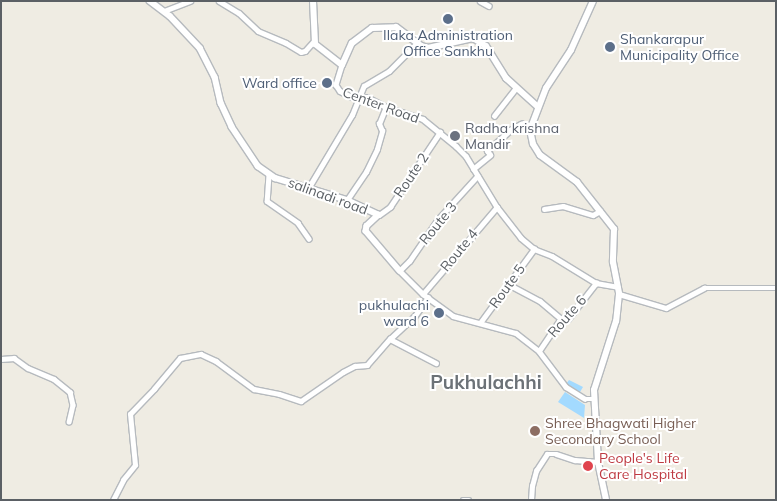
<!DOCTYPE html>
<html>
<head>
<meta charset="utf-8">
<style>
	body { margin:0 }
	#map { position:relative; width:777px; height:501px; overflow:hidden; background:#efece3; font-family:Mulish,sans-serif }
	div>[style] { position:absolute }
	[style*='--x'] { left:calc(var(--x)*1px); top:calc(var(--y)*1px); width:calc(var(--w)*1px); rotate:calc(var(--a)*1deg) }
	.water>* { inset:0; background:#a3daff }
	.roads { filter:drop-shadow(1px 0 #b6babe) drop-shadow(-1px 0 #b6babe) drop-shadow(0 1px #b6babe) drop-shadow(0 -1px #b6babe) }
	.minor>* { height:4.5px; margin:-2.25px; padding:0 2.25px; transform-origin:2.25px; border-radius:2.25px; background:#fff }
	.tertiary>* { height:5.5px; margin:-2.75px; padding:0 2.75px; transform-origin:2.75px; border-radius:2.75px; background:#fff }
	.secondary>* { height:6px; margin:-3px; padding:0 3px; transform-origin:3px; border-radius:3px; background:#fff }
	.dots>* { width:14px; height:14px; translate:-50% -50%; box-sizing:border-box; border:2px solid #fff; border-radius:50% }
	span { translate:-50% -50%; white-space:nowrap; text-align:center; line-height:1.15; -webkit-text-stroke:4px #fff; paint-order:stroke }
	.service-label { font-size:14px; color:#4e5e75 }
	.left { translate:0 -50%; text-align:left }
	.right { translate:-100% -50%; text-align:right }
	.street-label { font-size:14px; color:#5b6065 }
	.worship-label { font-size:14px; color:#5b616d }
	.education-label { font-size:14px; color:#785e54 }
	.health-label { font-size:14px; color:#be3a42 }
	.district-label { font-size:19px; color:#6c7277; font-weight:700 }
	.frame { position:absolute; inset:0; border:2px solid #5b6065; pointer-events:none }
</style>
</head>
<body>
<div id="map">
	<div class="water">
		<i style="clip-path:polygon(569px 380px,583px 387px,580px 392px,566px 384px)"></i>
		<i style="clip-path:polygon(565px 392px,585px 405px,584px 418px,558px 402px)"></i>
	</div>
	<div class="roads">
		<div class="minor">
			<i style="--x:219;--y:1;--w:23;--a:31"></i>
			<i style="--x:239;--y:13;--w:26;--a:43"></i>
			<i style="--x:258;--y:31;--w:30;--a:23"></i>
			<i style="--x:286;--y:43;--w:17;--a:31"></i>
			<i style="--x:301;--y:52;--w:4;--a:-14"></i>
			<i style="--x:305;--y:51;--w:13;--a:-48"></i>
			<i style="--x:480;--y:1;--w:10;--a:29"></i>
			<i style="--x:164;--y:11;--w:28;--a:-21"></i>
			<i style="--x:342;--y:65;--w:21;--a:107"></i>
			<i style="--x:336;--y:85;--w:7;--a:56"></i>
			<i style="--x:340;--y:91;--w:13;--a:27"></i>
			<i style="--x:352;--y:97;--w:15;--a:0"></i>
			<i style="--x:367;--y:97;--w:21;--a:28"></i>
			<i style="--x:386;--y:107;--w:39;--a:18"></i>
			<i style="--x:423;--y:119;--w:43;--a:39.3"></i>
			<i style="--x:456;--y:146;--w:14;--a:45"></i>
			<i style="--x:466;--y:156;--w:60;--a:58.7"></i>
			<i style="--x:497;--y:207;--w:39;--a:52"></i>
			<i style="--x:521;--y:238;--w:17;--a:40"></i>
			<i style="--x:534;--y:249;--w:19;--a:21"></i>
			<i style="--x:552;--y:256;--w:52;--a:31.5"></i>
			<i style="--x:596;--y:283;--w:22;--a:10"></i>
			<i style="--x:494;--y:116;--w:36;--a:-52"></i>
			<i style="--x:473;--y:169;--w:22;--a:-39"></i>
			<i style="--x:490;--y:155;--w:5;--a:-127"></i>
			<i style="--x:487;--y:151;--w:31;--a:-42"></i>
			<i style="--x:510;--y:130;--w:13;--a:-29"></i>
			<i style="--x:521;--y:124;--w:10;--a:6"></i>
			<i style="--x:269;--y:175;--w:26;--a:94"></i>
			<i style="--x:267;--y:201;--w:38;--a:35"></i>
			<i style="--x:298;--y:223;--w:19;--a:55"></i>
			<i style="--x:478;--y:176;--w:59;--a:132.3"></i>
			<i style="--x:438;--y:220;--w:50;--a:124.3"></i>
			<i style="--x:410;--y:261;--w:14;--a:135"></i>
			<i style="--x:400;--y:271;--w:33;--a:45"></i>
			<i style="--x:423;--y:294;--w:37;--a:36"></i>
			<i style="--x:453;--y:316;--w:65;--a:15.1"></i>
			<i style="--x:516;--y:333;--w:29;--a:38"></i>
			<i style="--x:539;--y:351;--w:45;--a:53.1"></i>
			<i style="--x:566;--y:387;--w:22;--a:32"></i>
			<i style="--x:585;--y:399;--w:9;--a:0"></i>
			<i style="--x:309;--y:187;--w:84;--a:-59.2"></i>
			<i style="--x:352;--y:115;--w:31;--a:-68"></i>
			<i style="--x:364;--y:86;--w:29;--a:-31"></i>
			<i style="--x:389;--y:71;--w:40;--a:-45"></i>
			<i style="--x:347;--y:200;--w:34;--a:-56"></i>
			<i style="--x:366;--y:172;--w:25;--a:-64"></i>
			<i style="--x:377;--y:149;--w:19;--a:-74"></i>
			<i style="--x:382;--y:131;--w:8;--a:-113"></i>
			<i style="--x:379;--y:124;--w:18;--a:-68"></i>
			<i style="--x:544;--y:209;--w:19;--a:-9"></i>
			<i style="--x:563;--y:206;--w:31;--a:17"></i>
			<i style="--x:593;--y:215;--w:8;--a:-30"></i>
			<i style="--x:379;--y:215;--w:14;--a:-36"></i>
			<i style="--x:390;--y:207;--w:90;--a:-56.3"></i>
			<i style="--x:508;--y:284;--w:36;--a:28"></i>
			<i style="--x:540;--y:301;--w:30;--a:40"></i>
			<i style="--x:423;--y:294;--w:114;--a:-49.6"></i>
			<i style="--x:619;--y:294;--w:49;--a:16.6"></i>
			<i style="--x:666;--y:308;--w:43;--a:-27.8"></i>
			<i style="--x:704;--y:288;--w:72;--a:0"></i>
			<i style="--x:480;--y:323;--w:92;--a:-53.9"></i>
			<i style="--x:390;--y:339;--w:52;--a:27.6"></i>
			<i style="--x:539;--y:351;--w:36;--a:-56"></i>
			<i style="--x:559;--y:321;--w:9;--a:-13"></i>
			<i style="--x:568;--y:319;--w:46;--a:-52.1"></i>
			<i style="--x:1;--y:359;--w:13;--a:-4"></i>
			<i style="--x:14;--y:358;--w:17;--a:36"></i>
			<i style="--x:28;--y:368;--w:28;--a:23"></i>
			<i style="--x:54;--y:379;--w:21;--a:39"></i>
			<i style="--x:70;--y:392;--w:13;--a:77"></i>
			<i style="--x:73;--y:405;--w:17;--a:103"></i>
			<i style="--x:113;--y:500;--w:22;--a:-63"></i>
			<i style="--x:123;--y:480;--w:19;--a:-51"></i>
			<i style="--x:135;--y:465;--w:51;--a:-95.6"></i>
			<i style="--x:130;--y:414;--w:35;--a:-46"></i>
			<i style="--x:154;--y:389;--w:40;--a:-50"></i>
			<i style="--x:180;--y:358;--w:21;--a:-11"></i>
			<i style="--x:201;--y:354;--w:17;--a:25"></i>
			<i style="--x:216;--y:361;--w:47;--a:36.4"></i>
			<i style="--x:254;--y:389;--w:25;--a:11"></i>
			<i style="--x:279;--y:394;--w:23;--a:18"></i>
			<i style="--x:301;--y:401;--w:51;--a:-34.6"></i>
			<i style="--x:343;--y:372;--w:13;--a:-27"></i>
			<i style="--x:355;--y:366;--w:12;--a:-5"></i>
			<i style="--x:367;--y:365;--w:35;--a:-49"></i>
			<i style="--x:390;--y:339;--w:33;--a:-43"></i>
			<i style="--x:414;--y:317;--w:24;--a:-54"></i>
			<i style="--x:463;--y:500;--w:6;--a:0"></i>
			<i style="--x:531;--y:500;--w:14;--a:-86"></i>
			<i style="--x:532;--y:486;--w:16;--a:-75"></i>
			<i style="--x:536;--y:471;--w:20;--a:-57"></i>
			<i style="--x:547;--y:454;--w:9;--a:0"></i>
			<i style="--x:556;--y:454;--w:20;--a:18"></i>
			<i style="--x:575;--y:460;--w:23;--a:5"></i>
		</div>
		<div class="tertiary">
			<i style="--x:150;--y:1;--w:25;--a:37"></i>
			<i style="--x:170;--y:16;--w:44;--a:46.8"></i>
			<i style="--x:200;--y:48;--w:33;--a:63"></i>
			<i style="--x:215;--y:77;--w:27;--a:77"></i>
			<i style="--x:221;--y:103;--w:26;--a:65"></i>
			<i style="--x:232;--y:127;--w:47;--a:56.3"></i>
			<i style="--x:258;--y:166;--w:21;--a:35"></i>
			<i style="--x:275;--y:178;--w:75;--a:17"></i>
			<i style="--x:347;--y:200;--w:35;--a:25"></i>
			<i style="--x:379;--y:215;--w:16;--a:137"></i>
			<i style="--x:367;--y:226;--w:5;--a:101"></i>
			<i style="--x:366;--y:231;--w:52;--a:49.6"></i>
		</div>
		<div class="secondary">
			<i style="--x:313;--y:1;--w:43;--a:87.3"></i>
			<i style="--x:315;--y:44;--w:34;--a:38"></i>
			<i style="--x:342;--y:65;--w:24;--a:-66"></i>
			<i style="--x:352;--y:43;--w:25;--a:-37"></i>
			<i style="--x:372;--y:28;--w:24;--a:-2"></i>
			<i style="--x:396;--y:27;--w:31;--a:37"></i>
			<i style="--x:421;--y:46;--w:7;--a:16"></i>
			<i style="--x:428;--y:48;--w:46;--a:-12.5"></i>
			<i style="--x:473;--y:38;--w:15;--a:32"></i>
			<i style="--x:486;--y:46;--w:38;--a:58"></i>
			<i style="--x:506;--y:78;--w:43;--a:42.2"></i>
			<i style="--x:593;--y:1;--w:54;--a:114.2"></i>
			<i style="--x:571;--y:50;--w:45;--a:123.3"></i>
			<i style="--x:546;--y:88;--w:45;--a:110.9"></i>
			<i style="--x:530;--y:130;--w:14;--a:78"></i>
			<i style="--x:533;--y:144;--w:13;--a:58"></i>
			<i style="--x:540;--y:155;--w:46;--a:36.1"></i>
			<i style="--x:577;--y:182;--w:60;--a:51.8"></i>
			<i style="--x:614;--y:229;--w:33;--a:92"></i>
			<i style="--x:613;--y:262;--w:33;--a:79"></i>
			<i style="--x:619;--y:294;--w:27;--a:96"></i>
			<i style="--x:616;--y:321;--w:72;--a:107.7"></i>
			<i style="--x:594;--y:390;--w:72;--a:86.8"></i>
			<i style="--x:598;--y:462;--w:39;--a:78"></i>
		</div>
	</div>
	<div class="dots">
		<i style="left:448px;top:19px;background:#5c6f8a"></i>
		<i style="left:610px;top:47px;background:#5c6f8a"></i>
		<i style="left:327px;top:83px;background:#5c6f8a"></i>
		<i style="left:455px;top:136px;background:#6b7280"></i>
		<i style="left:439px;top:313px;background:#5c6f8a"></i>
		<i style="left:535px;top:431px;background:#8d6e63"></i>
		<i style="left:588px;top:466px;background:#e0444e"></i>
	</div>
	<div class="service-label">
		<span style="left:448px;top:43px">Ilaka Administration<br>Office Sankhu</span>
		<span class="left" style="left:620px;top:47px">Shankarapur<br>Municipality Office</span>
		<span class="right" style="left:317px;top:83px">Ward office</span>
		<span class="right" style="left:429px;top:313px">pukhulachi<br>ward 6</span>
	</div>
	<div class="street-label">
		<span style="left:381px;top:105px;rotate:20deg">Center Road</span>
		<span style="left:411px;top:175px;rotate:-56deg">Route 2</span>
		<span style="left:328px;top:196px;rotate:20deg">salinadi road</span>
		<span style="left:438px;top:223px;rotate:-51deg">Route 3</span>
		<span style="left:459px;top:250px;rotate:-51deg">Route 4</span>
		<span style="left:507px;top:286px;rotate:-54deg">Route 5</span>
		<span style="left:567px;top:316px;rotate:-49deg">Route 6</span>
	</div>
	<div class="worship-label">
		<span class="left" style="left:465px;top:136px">Radha krishna<br>Mandir</span>
	</div>
	<div class="education-label">
		<span class="left" style="left:545px;top:431px">Shree Bhagwati Higher<br>Secondary School</span>
	</div>
	<div class="health-label">
		<span class="left" style="left:599px;top:466px">People's Life<br>Care Hospital</span>
	</div>
	<div class="district-label">
		<span style="left:486px;top:383px">Pukhulachhi</span>
	</div>
	<div class="frame"></div>
</div>
</body>
</html>
